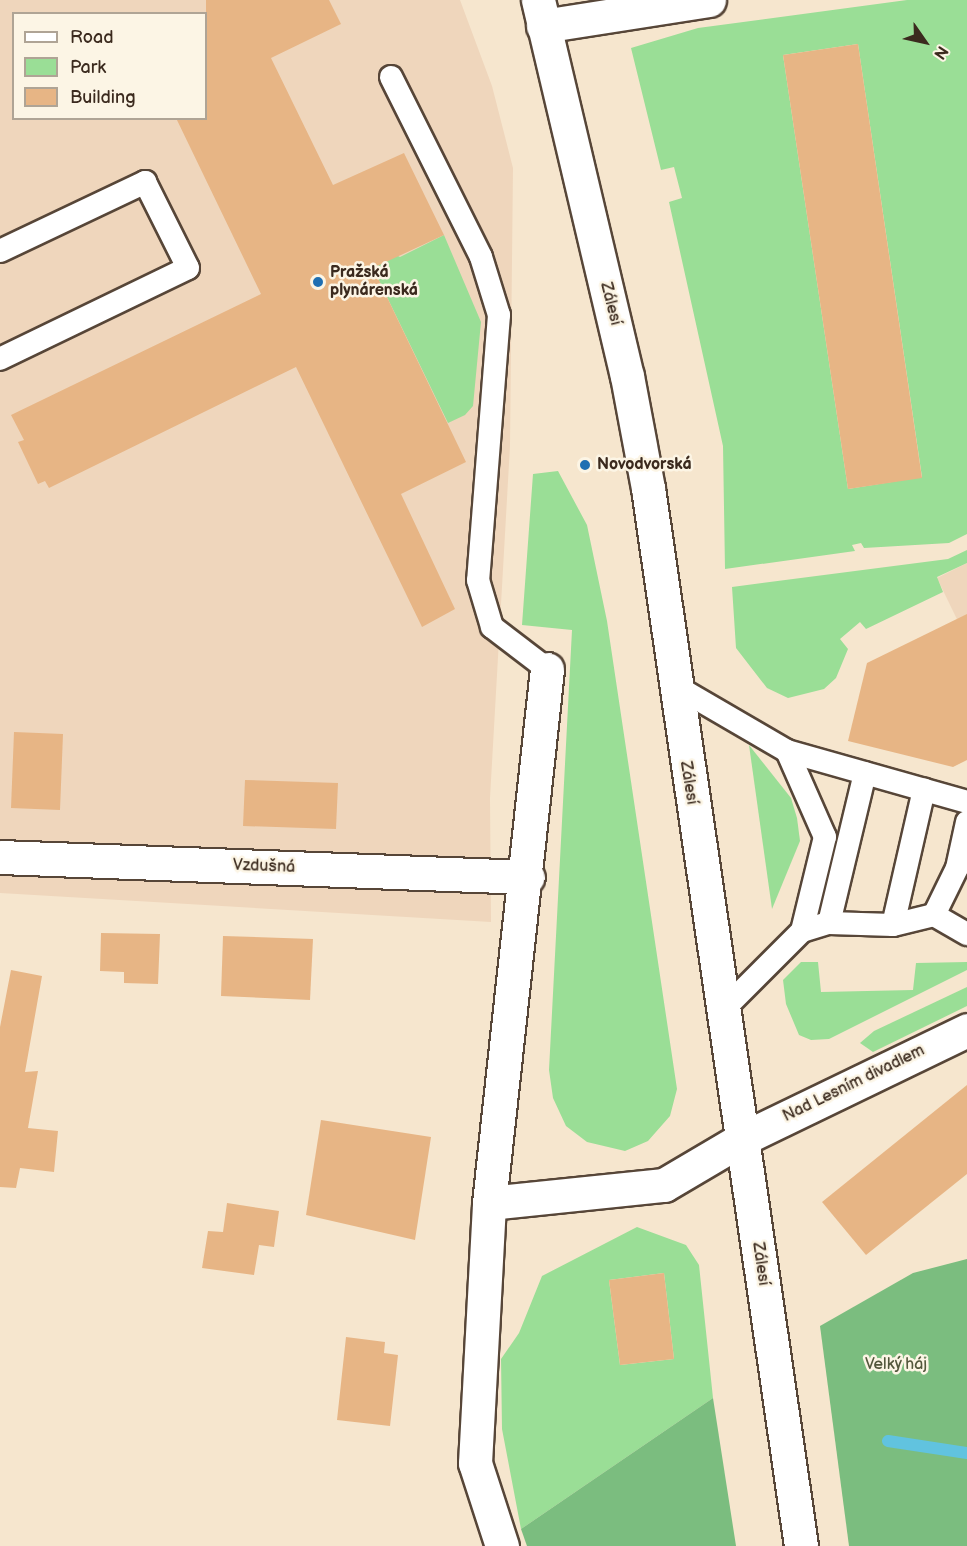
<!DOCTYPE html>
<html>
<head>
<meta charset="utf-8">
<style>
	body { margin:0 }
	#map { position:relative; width:967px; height:1546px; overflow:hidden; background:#f6e6ce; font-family:"Balsamiq Sans",sans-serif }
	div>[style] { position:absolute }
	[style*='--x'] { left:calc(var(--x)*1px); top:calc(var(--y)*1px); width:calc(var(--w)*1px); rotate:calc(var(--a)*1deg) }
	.built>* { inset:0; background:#efd6bc }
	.green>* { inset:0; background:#9ade96 }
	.forest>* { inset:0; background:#7bbd7f }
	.stream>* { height:12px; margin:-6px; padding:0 6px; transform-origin:6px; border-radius:6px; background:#61c3df }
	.building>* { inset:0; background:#e7b585 }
	.roads { filter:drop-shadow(2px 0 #574638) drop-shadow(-2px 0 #574638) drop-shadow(0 2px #574638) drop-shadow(0 -2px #574638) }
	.lane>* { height:22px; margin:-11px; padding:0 11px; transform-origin:11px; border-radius:11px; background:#fff }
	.street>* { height:33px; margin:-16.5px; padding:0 16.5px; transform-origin:16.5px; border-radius:16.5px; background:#fff }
	.secondary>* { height:33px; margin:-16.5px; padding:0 16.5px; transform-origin:16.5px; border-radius:16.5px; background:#fff }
	.dots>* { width:16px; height:16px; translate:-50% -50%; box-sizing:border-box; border:3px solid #fcf5e5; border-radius:50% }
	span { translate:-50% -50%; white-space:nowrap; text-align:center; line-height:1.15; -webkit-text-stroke:5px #fcf5e5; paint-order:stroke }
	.poi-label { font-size:16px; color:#3b2a1e; font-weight:700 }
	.left { translate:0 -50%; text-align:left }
	.street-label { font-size:16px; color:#3b2a1e }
	.park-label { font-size:16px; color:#53573c }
	.legend { position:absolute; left:12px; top:12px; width:195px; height:108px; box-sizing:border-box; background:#fcf5e5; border:2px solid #afa495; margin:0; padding:8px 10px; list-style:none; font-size:18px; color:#3b2a1e }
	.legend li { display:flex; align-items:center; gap:12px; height:30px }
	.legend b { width:30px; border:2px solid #afa495 }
	.north { position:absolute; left:895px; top:12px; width:60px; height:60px; -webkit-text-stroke:4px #fcf5e5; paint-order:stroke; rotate:124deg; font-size:16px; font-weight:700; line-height:24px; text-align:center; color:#3b2a1e }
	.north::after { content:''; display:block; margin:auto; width:21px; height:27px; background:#3b2a1e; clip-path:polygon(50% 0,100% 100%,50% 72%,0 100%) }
</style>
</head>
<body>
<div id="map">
	<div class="built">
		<i style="clip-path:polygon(evenodd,0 0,460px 0,492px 86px,513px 168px,510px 446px,490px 798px,491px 922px,0 893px,0 0,14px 14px,206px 14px,206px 118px,14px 118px,14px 14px)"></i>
		<i style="clip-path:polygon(967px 563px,967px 640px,937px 578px)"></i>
	</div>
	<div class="green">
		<i style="clip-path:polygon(evenodd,907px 0,967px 0,967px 534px,949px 543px,864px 548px,861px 543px,852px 545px,855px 551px,725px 569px,723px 446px,669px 202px,682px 198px,674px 167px,661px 170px,631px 48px,698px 28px,907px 0,858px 44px,922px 477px,848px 489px,783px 55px,858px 44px)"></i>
		<i style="clip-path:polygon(357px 235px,400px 257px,444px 235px,481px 322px,473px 406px,465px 415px,448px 423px)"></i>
		<i style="clip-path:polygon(558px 471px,587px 525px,607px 621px,677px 1089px,670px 1116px,648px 1141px,625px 1151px,587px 1142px,566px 1126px,553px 1098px,549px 1070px,572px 630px,522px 625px,533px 474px)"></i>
		<i style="clip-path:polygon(967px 550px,967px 563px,937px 577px,943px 592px,866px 629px,860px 622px,840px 639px,848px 649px,836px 678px,824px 689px,788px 698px,767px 688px,736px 648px,732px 587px,948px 559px)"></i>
		<i style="clip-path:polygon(749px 745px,791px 798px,797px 818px,800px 841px,772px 909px)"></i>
		<i style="clip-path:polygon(801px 962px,818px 962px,821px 992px,913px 990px,916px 963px,967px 962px,967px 970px,829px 1039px,811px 1040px,799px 1035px,786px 1004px,783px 980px)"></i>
		<i style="clip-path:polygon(967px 987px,967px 1006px,873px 1052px,860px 1043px,874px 1031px)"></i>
		<i style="clip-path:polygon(evenodd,637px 1227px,686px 1245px,699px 1265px,713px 1398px,521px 1529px,502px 1429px,501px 1359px,519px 1333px,542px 1276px,637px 1227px,664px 1273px,674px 1359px,620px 1365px,609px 1280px,664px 1273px)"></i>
	</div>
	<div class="forest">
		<i style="clip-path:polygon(967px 1259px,967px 1546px,849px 1546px,820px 1326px,913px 1273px)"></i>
		<i style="clip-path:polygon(713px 1398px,736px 1546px,527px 1546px,521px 1529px)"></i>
	</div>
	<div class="stream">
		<i style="--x:888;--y:1441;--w:80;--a:8.6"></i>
	</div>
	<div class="building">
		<i style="clip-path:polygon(206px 0,329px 0,341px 24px,271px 58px,333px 185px,404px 153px,444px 235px,373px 268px,466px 462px,401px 494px,455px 609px,422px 627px,296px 367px,49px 488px,45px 481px,38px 484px,18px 442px,24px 440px,11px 415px,261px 294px,176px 118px,206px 118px)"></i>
		<i style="clip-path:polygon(858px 44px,922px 478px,848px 489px,783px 55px)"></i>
		<i style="clip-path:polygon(967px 614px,967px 760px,953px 767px,848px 741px,867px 663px)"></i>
		<i style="clip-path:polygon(14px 732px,63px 734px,60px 810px,11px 808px)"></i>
		<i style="clip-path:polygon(245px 780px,338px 783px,336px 829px,243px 826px)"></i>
		<i style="clip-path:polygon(101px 933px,160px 934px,158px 984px,124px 983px,124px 972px,100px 971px)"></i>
		<i style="clip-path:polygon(223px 936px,313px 939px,310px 1000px,221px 996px)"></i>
		<i style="clip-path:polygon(11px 970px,42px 976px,25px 1072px,38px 1071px,28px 1128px,58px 1131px,54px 1172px,20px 1168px,16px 1188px,0 1187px,0 1027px)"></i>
		<i style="clip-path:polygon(967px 1085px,967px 1174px,866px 1255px,822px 1202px)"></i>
		<i style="clip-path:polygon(321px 1120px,431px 1137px,415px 1240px,306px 1215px)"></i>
		<i style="clip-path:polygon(227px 1203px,279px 1211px,274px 1247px,259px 1245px,254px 1275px,202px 1268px,208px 1231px,223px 1232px)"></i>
		<i style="clip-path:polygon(664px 1273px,674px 1359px,620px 1365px,609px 1280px)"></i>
		<i style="clip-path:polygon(346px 1337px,385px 1342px,384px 1353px,398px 1355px,390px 1426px,337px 1420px)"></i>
	</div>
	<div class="roads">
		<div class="lane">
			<i style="--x:391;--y:77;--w:201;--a:63.4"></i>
			<i style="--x:481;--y:257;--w:61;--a:72.8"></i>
			<i style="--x:499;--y:315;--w:266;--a:94.5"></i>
			<i style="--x:478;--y:580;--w:49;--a:73.4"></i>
			<i style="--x:492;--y:627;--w:69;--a:37.4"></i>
			<i style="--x:0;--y:251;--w:161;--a:-25.4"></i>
			<i style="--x:145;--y:182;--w:96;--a:63.4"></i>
			<i style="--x:188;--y:268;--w:209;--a:154.2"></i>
			<i style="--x:672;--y:684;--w:133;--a:30.2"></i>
			<i style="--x:787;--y:751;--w:187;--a:15.8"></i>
			<i style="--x:934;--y:915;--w:38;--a:30"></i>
			<i style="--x:829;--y:923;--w:154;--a:-76.5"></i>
			<i style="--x:893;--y:925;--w:139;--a:-77.1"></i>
			<i style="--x:802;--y:931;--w:28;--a:-17"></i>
			<i style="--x:829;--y:923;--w:64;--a:1.8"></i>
			<i style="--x:893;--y:925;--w:42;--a:-13.7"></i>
			<i style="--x:934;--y:915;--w:52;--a:-63.9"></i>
			<i style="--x:957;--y:868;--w:47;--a:-77.7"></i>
			<i style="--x:723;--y:1010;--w:112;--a:-45"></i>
			<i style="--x:802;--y:931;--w:97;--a:-76.3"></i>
			<i style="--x:825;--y:837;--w:94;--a:-113.8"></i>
		</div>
		<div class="street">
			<i style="--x:543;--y:26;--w:168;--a:-8.9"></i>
			<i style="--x:0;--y:857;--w:528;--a:2.17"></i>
			<i style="--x:489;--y:1203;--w:176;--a:-5.9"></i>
			<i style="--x:664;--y:1185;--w:91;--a:-30.5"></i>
			<i style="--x:742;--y:1139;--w:250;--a:-25.8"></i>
			<i style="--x:502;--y:1546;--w:87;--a:-108"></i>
			<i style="--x:475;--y:1463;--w:260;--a:-86.9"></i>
			<i style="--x:489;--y:1203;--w:537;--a:-83.8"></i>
		</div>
		<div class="secondary">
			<i style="--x:538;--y:0;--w:386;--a:76.7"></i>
			<i style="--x:627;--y:376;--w:114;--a:79.4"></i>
			<i style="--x:648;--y:488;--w:1069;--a:81.77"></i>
		</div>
	</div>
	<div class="dots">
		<i style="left:318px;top:282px;background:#1f6fb2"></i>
		<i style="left:585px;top:465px;background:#1f6fb2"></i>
	</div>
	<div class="poi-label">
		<span class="left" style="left:330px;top:282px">Pražská<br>plynárenská</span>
		<span class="left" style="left:597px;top:465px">Novodvorská</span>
	</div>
	<div class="street-label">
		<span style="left:610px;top:304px;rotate:76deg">Zálesí</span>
		<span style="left:688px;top:783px;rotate:81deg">Zálesí</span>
		<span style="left:264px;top:867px;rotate:2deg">Vzdušná</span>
		<span style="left:854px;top:1084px;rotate:-26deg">Nad Lesním divadlem</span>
		<span style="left:760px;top:1264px;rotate:82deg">Zálesí</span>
	</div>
	<div class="park-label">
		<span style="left:896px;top:1365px">Velký háj</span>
	</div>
	<ul class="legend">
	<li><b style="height:8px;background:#fff"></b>Road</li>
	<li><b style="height:16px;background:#9ade96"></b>Park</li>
	<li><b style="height:16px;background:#e7b585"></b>Building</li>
	</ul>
	<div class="north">N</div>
</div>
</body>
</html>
